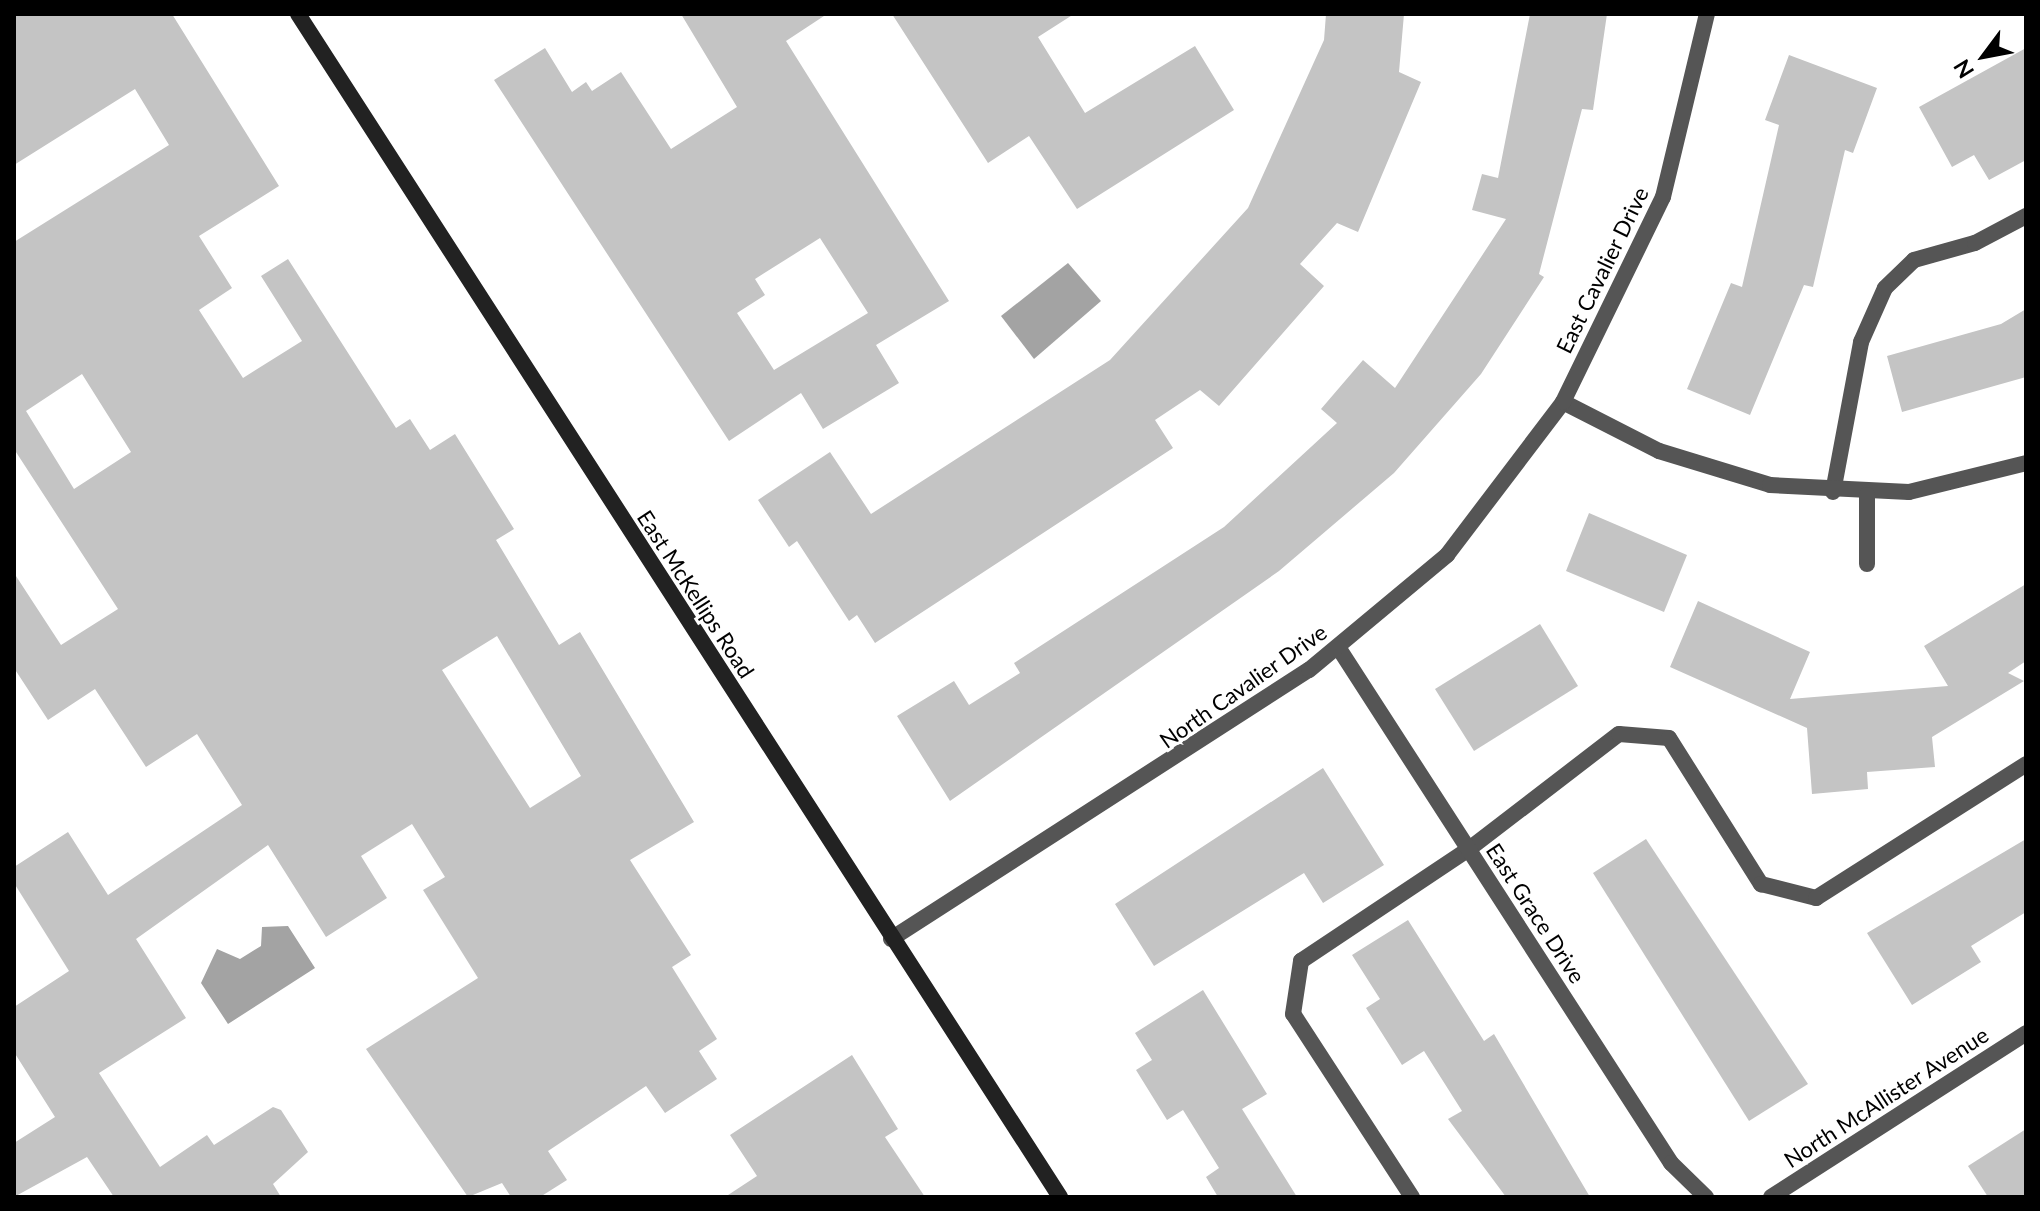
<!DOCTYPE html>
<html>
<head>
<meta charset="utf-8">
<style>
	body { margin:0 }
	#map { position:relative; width:2040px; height:1211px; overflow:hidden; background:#fff; font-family:Lato,sans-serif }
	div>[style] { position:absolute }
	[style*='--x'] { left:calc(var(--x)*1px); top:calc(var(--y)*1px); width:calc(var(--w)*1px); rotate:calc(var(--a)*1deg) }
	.water>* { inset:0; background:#a3a3a3 }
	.building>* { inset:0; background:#c4c4c4 }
	.lane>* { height:16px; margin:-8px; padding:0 8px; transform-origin:8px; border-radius:8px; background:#555 }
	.street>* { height:16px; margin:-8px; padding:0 8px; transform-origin:8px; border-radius:8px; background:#555 }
	.secondary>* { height:16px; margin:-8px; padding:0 8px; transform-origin:8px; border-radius:8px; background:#222 }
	span { translate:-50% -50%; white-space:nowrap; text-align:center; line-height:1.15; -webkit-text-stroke:6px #fff; paint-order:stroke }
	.street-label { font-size:22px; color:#000 }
	.frame { position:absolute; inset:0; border:16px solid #000; pointer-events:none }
	.north { position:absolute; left:1944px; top:16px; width:80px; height:80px; -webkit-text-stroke:6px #fff; paint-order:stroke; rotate:238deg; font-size:22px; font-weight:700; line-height:32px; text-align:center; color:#000 }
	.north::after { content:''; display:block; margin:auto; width:28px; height:36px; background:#000; clip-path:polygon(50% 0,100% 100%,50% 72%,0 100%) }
</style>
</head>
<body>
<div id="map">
	<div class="water">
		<i style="clip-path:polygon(1068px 263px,1101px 301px,1034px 359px,1001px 316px)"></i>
		<i style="clip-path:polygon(288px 926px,315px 968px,228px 1024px,201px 983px,217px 949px,240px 959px,261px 946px,262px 927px)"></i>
	</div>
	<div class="building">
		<i style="clip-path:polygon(evenodd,14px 14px,172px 14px,279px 186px,199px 236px,232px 288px,199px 310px,243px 378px,302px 341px,261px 276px,288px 259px,396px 428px,410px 419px,430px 450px,455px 434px,514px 529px,496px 540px,559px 645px,580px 632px,694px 822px,630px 860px,691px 955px,672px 967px,717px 1039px,699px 1051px,717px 1079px,665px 1113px,646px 1086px,548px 1151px,567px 1180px,540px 1197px,511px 1197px,502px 1183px,468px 1197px,366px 1049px,478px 978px,423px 890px,445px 877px,412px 824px,361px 856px,387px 898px,326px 937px,268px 845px,136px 939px,186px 1018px,99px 1073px,160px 1167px,207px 1135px,214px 1145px,273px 1107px,281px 1110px,308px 1152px,273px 1184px,281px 1197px,114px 1197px,87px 1157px,14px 1197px,14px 1143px,55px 1117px,14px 1052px,14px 1007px,69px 971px,14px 883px,14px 867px,68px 832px,108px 895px,242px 805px,197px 734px,146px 767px,95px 689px,48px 720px,14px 668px,14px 573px,61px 645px,118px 609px,14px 449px,14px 242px,169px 145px,135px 89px,14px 165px,14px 14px,82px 374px,131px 452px,74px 489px,26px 411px,82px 374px,14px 14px,497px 636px,581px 776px,530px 808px,442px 670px,497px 636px)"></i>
		<i style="clip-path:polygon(evenodd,681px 14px,827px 14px,786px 41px,949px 301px,876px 345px,899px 383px,823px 429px,801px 393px,729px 441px,494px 80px,545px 48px,572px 92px,586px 82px,592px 91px,621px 72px,671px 149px,737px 107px,681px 14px,820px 238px,868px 313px,774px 370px,737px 313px,765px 295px,755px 279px,820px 238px)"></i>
		<i style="clip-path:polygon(892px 14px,1074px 14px,1038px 37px,1085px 113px,1195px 46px,1234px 110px,1077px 209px,1029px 136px,988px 163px)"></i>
		<i style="clip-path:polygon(1326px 14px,1404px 14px,1399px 72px,1421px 82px,1358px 232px,1337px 223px,1300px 264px,1324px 286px,1219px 406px,1200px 390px,1155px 420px,1173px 448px,875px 643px,857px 615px,849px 621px,797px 541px,789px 547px,758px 500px,830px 452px,871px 514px,1110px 360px,1248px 208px,1324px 40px)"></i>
		<i style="clip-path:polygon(1530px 14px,1607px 14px,1593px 110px,1582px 109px,1539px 274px,1544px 277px,1481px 374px,1394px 473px,1279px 571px,950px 801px,897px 716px,954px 681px,969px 705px,1020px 673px,1014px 663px,1224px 527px,1337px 423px,1321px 409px,1363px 360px,1395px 388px,1506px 219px,1472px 210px,1482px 174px,1498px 178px)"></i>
		<i style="clip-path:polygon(2026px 48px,2026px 160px,1989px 180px,1974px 155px,1952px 167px,1919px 107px)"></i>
		<i style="clip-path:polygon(1789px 55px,1877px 88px,1853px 153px,1845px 150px,1813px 287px,1804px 285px,1750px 415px,1687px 389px,1731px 283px,1742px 287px,1779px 125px,1765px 120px)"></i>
		<i style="clip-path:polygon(2026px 309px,2026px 377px,1902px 412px,1887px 356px,2001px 324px)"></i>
		<i style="clip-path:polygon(1589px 513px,1687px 555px,1664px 612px,1566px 571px)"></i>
		<i style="clip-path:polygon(2026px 584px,2026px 661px,2008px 673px,2024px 681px,1932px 737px,1935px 767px,1867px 772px,1868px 789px,1812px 794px,1807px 728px,1670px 667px,1698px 601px,1810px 652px,1790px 699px,1948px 686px,1924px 646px)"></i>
		<i style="clip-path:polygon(1540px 624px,1578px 686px,1474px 751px,1435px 689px)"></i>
		<i style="clip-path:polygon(1323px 768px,1384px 865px,1323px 903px,1304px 873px,1154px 966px,1115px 904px)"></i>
		<i style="clip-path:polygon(1646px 839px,1808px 1084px,1749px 1121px,1593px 873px)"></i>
		<i style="clip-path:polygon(2026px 839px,2026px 912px,1971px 946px,1981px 962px,1912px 1005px,1867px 933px)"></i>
		<i style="clip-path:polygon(1408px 920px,1484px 1041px,1494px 1034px,1590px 1197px,1506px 1197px,1448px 1119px,1462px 1111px,1424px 1051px,1402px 1065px,1366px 1008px,1380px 999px,1352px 955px)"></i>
		<i style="clip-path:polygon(1203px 990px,1267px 1094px,1242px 1109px,1297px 1197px,1218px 1197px,1206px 1177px,1219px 1168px,1183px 1110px,1167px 1120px,1136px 1070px,1152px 1060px,1135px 1033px)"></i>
		<i style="clip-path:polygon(852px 1055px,898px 1129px,885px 1137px,925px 1197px,725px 1197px,757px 1176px,730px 1135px)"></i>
		<i style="clip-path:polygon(2026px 1129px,2026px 1197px,1988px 1197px,1968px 1166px)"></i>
	</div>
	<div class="lane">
		<i style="--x:1833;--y:492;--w:153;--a:-79.4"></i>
		<i style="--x:1861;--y:342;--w:59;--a:-66"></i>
		<i style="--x:1885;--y:288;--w:40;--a:-44"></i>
		<i style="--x:1914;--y:260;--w:63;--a:-15.6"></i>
		<i style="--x:1975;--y:243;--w:58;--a:-27.9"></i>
		<i style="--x:1412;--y:1197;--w:218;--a:-123"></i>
		<i style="--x:1293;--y:1014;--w:54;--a:-81.4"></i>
		<i style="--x:1301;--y:961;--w:202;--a:-33.7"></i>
		<i style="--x:1469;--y:849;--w:189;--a:-37.5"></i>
		<i style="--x:1619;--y:734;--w:50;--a:4.6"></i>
		<i style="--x:1669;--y:738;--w:173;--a:57.8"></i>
		<i style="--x:1761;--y:884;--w:57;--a:14.3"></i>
		<i style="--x:1816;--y:898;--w:249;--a:-32.5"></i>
	</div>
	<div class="street">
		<i style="--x:1563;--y:402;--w:108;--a:27"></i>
		<i style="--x:1659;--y:451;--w:116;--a:17"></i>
		<i style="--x:1770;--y:485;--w:139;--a:2.9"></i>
		<i style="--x:1909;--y:492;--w:121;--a:-13.9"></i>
		<i style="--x:1867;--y:564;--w:69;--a:-90"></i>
		<i style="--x:1338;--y:647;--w:614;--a:57.16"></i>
		<i style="--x:1671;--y:1163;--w:49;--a:44.2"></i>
		<i style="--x:891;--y:939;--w:497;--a:-32.8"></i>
		<i style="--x:1309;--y:670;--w:180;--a:-39.8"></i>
		<i style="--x:1447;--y:555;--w:192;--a:-52.8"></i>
		<i style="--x:1563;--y:402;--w:228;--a:-64"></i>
		<i style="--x:1663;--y:197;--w:188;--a:-76.5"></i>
		<i style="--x:1771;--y:1197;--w:303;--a:-32.7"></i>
	</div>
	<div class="secondary">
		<i style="--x:298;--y:14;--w:1407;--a:57.21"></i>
	</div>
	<div class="street-label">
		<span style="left:1602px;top:270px;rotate:-64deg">East Cavalier Drive</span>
		<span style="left:696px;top:594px;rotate:57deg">East McKellips Road</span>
		<span style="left:1243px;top:686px;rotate:-35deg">North Cavalier Drive</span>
		<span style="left:1536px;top:913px;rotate:57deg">East Grace Drive</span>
		<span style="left:1886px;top:1097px;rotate:-33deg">North McAllister Avenue</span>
	</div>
	<div class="frame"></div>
	<div class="north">N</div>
</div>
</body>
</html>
